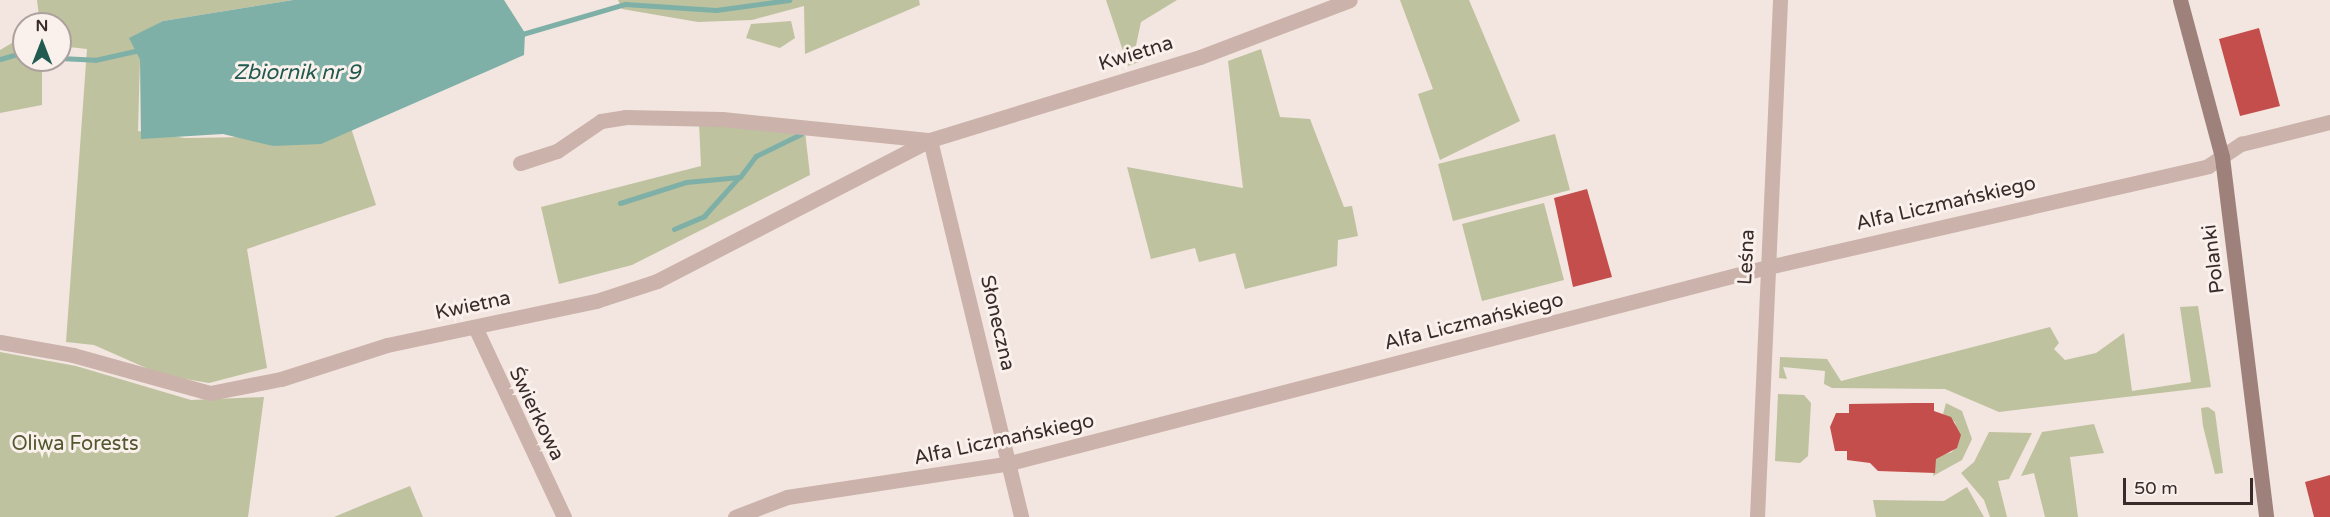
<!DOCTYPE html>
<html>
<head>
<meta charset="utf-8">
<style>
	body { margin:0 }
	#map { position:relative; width:2330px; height:517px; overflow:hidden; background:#f3e5df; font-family:"Varela Round",sans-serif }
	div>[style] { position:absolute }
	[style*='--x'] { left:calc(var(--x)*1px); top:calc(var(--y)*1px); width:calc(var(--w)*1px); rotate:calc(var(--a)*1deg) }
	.green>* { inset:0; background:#bec29f }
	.water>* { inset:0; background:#7eb0a7 }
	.stream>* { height:5px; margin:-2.5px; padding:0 2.5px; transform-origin:2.5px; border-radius:2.5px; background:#7eb0a7 }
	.building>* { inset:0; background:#c44e4b }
	.street>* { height:15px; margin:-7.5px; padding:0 7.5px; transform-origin:7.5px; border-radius:7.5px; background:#cbb2ab }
	.secondary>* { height:15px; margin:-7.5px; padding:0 7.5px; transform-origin:7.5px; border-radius:7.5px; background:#9f817c }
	span { translate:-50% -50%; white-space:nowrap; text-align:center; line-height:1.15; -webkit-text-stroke:6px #faf0ec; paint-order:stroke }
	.street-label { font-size:20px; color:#392b2a }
	.park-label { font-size:20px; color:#51572e }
	.water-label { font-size:21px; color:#205a51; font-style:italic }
	.north { position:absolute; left:12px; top:12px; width:60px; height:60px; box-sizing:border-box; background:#faf0ec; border:2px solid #ada19e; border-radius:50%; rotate:0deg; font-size:16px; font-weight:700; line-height:24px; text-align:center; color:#392b2a }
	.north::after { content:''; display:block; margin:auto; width:21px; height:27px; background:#205a51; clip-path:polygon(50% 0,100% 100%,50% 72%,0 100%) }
	.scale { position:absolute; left:2123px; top:478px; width:130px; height:27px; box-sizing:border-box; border:3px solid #392b2a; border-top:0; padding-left:8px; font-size:18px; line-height:21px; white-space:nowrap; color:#392b2a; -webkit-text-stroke:4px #faf0ec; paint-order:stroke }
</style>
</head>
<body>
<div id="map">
	<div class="green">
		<i style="clip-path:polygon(37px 0,293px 0,163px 21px,130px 39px,140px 60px,138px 131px,185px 138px,247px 137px,273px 146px,351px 128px,376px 205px,247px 249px,267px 368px,209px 383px,162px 375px,94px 345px,66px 342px,87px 49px,60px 46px,60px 24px,40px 24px)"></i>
		<i style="clip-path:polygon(618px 0,919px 0,920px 5px,805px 54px,804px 6px,752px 20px,698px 22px,622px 9px)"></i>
		<i style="clip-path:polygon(1106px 0,1177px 0,1141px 22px,1135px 50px,1139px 62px,1128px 66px)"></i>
		<i style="clip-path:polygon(1400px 0,1469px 0,1520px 121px,1440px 160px,1418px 94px,1433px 89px)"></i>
		<i style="clip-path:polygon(791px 21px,795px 38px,780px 48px,746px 38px,751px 24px)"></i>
		<i style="clip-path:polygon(12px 43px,24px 44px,24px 60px,42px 60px,42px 105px,0 113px,0 50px)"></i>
		<i style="clip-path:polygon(1261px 49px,1280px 117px,1310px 119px,1344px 207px,1352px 206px,1358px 236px,1338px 240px,1337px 266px,1245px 289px,1235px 253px,1199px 262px,1195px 248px,1151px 259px,1127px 167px,1243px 188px,1228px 61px)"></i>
		<i style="clip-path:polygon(699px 123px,805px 132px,810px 175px,632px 265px,559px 284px,541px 207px,701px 166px)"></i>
		<i style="clip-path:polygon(1555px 134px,1570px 190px,1453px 221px,1438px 164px)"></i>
		<i style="clip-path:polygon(1544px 203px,1564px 280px,1482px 301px,1462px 224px)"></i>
		<i style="clip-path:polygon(2198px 306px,2211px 387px,1999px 412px,1945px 389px,1832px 388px,1824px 384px,1825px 371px,1783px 367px,1787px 379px,1779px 378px,1780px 357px,1827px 359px,1841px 381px,2050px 327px,2059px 343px,2054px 349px,2065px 360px,2096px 353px,2124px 333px,2132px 391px,2191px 382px,2180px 307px)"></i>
		<i style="clip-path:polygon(0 352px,76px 366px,191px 400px,264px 397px,248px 517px,0 517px)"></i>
		<i style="clip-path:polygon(1778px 394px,1804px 395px,1811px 403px,1808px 456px,1800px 463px,1775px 461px)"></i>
		<i style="clip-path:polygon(1946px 403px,1962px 411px,1972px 439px,1962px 460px,1933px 476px,1936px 457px,1952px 452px,1959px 441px,1955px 422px,1943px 414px)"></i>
		<i style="clip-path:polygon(2208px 407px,2215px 412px,2223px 473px,2215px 474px,2203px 426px,2201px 408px)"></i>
		<i style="clip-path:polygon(2094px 424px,2104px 453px,2070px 457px,2078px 517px,2045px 517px,2034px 473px,2021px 476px,2042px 432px)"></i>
		<i style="clip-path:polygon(1989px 432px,2032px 433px,2009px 479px,1998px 481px,2007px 517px,1990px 517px,1984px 500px,1961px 473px,1974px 462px)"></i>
		<i style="clip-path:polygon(410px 486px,423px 517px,334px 517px,370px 502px)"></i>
		<i style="clip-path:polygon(1967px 487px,1984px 517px,1876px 517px,1873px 500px,1944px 501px)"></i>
	</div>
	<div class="water">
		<i style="clip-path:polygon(293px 0,504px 0,525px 33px,524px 55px,321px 144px,273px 146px,223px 134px,141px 139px,140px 60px,129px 38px,163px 21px)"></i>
	</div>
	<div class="stream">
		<i style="--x:519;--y:35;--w:110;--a:-16.3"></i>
		<i style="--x:625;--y:4;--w:91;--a:3.8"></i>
		<i style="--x:716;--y:10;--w:74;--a:-7.8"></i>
		<i style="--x:60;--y:58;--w:35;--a:3"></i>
		<i style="--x:95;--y:60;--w:50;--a:-12.7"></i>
		<i style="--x:0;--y:59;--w:25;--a:-16"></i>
		<i style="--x:620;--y:203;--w:69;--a:-17.7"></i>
		<i style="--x:686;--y:182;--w:54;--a:-5.3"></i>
		<i style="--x:740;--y:177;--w:26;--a:-53"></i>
		<i style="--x:756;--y:156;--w:50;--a:-26.1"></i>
		<i style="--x:674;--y:229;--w:33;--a:-23"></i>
		<i style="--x:704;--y:216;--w:52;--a:-48.1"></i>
	</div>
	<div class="building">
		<i style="clip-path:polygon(2259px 28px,2280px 106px,2240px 116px,2219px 39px)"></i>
		<i style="clip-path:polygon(1587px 189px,1612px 277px,1573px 287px,1554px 198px)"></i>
		<i style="clip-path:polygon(1915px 403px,1934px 403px,1934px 411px,1951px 417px,1961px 435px,1957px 448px,1936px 459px,1935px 473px,1878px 471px,1870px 463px,1847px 460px,1847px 451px,1835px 451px,1830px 427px,1836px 413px,1849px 413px,1849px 404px)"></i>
		<i style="clip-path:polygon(2330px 475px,2330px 517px,2314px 517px,2305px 482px)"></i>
	</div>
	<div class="street">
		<i style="--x:520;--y:163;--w:39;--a:-18"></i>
		<i style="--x:557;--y:151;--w:53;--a:-34.3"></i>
		<i style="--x:601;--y:121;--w:24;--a:-9"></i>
		<i style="--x:625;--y:117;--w:97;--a:1.2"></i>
		<i style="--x:722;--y:119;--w:209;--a:5.8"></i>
		<i style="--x:930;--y:140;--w:388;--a:76.4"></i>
		<i style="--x:475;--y:327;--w:210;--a:64.9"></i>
		<i style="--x:0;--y:342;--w:74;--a:10.1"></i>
		<i style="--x:73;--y:355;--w:142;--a:15.5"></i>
		<i style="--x:210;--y:393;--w:72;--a:-11.2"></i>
		<i style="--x:281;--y:379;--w:111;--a:-17.8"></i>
		<i style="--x:387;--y:345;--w:214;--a:-11.9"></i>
		<i style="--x:596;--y:301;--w:64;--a:-18.2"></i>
		<i style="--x:657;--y:281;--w:307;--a:-27.3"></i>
		<i style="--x:930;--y:140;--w:282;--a:-17.1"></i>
		<i style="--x:1200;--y:57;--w:160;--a:-20.8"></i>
		<i style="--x:735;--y:517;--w:56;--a:-21"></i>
		<i style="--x:787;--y:497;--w:221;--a:-8.6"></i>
		<i style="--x:1006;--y:464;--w:774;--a:-14.52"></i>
		<i style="--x:1755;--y:270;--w:465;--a:-12.9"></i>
		<i style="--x:2208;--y:166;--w:40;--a:-34"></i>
		<i style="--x:2241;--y:144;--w:92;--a:-13.9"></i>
		<i style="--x:1757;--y:517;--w:518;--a:-87.45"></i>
	</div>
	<div class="secondary">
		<i style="--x:2180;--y:0;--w:163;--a:75"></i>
		<i style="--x:2222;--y:157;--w:363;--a:83"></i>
	</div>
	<div class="street-label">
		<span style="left:1136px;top:54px;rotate:-17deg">Kwietna</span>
		<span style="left:1946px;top:204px;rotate:-13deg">Alfa Liczmańskiego</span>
		<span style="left:1747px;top:257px;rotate:-87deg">Leśna</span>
		<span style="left:2214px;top:259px;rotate:-97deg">Polanki</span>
		<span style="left:473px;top:306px;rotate:-12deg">Kwietna</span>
		<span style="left:1474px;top:322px;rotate:-14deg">Alfa Liczmańskiego</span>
		<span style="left:997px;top:323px;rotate:77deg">Słoneczna</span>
		<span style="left:536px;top:414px;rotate:64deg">Świerkowa</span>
		<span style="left:1004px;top:440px;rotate:-12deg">Alfa Liczmańskiego</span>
	</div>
	<div class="park-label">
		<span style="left:75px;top:444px">Oliwa Forests</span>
	</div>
	<div class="water-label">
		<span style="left:297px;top:73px">Zbiornik nr 9</span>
	</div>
	<div class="north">N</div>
	<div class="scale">50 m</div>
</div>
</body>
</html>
